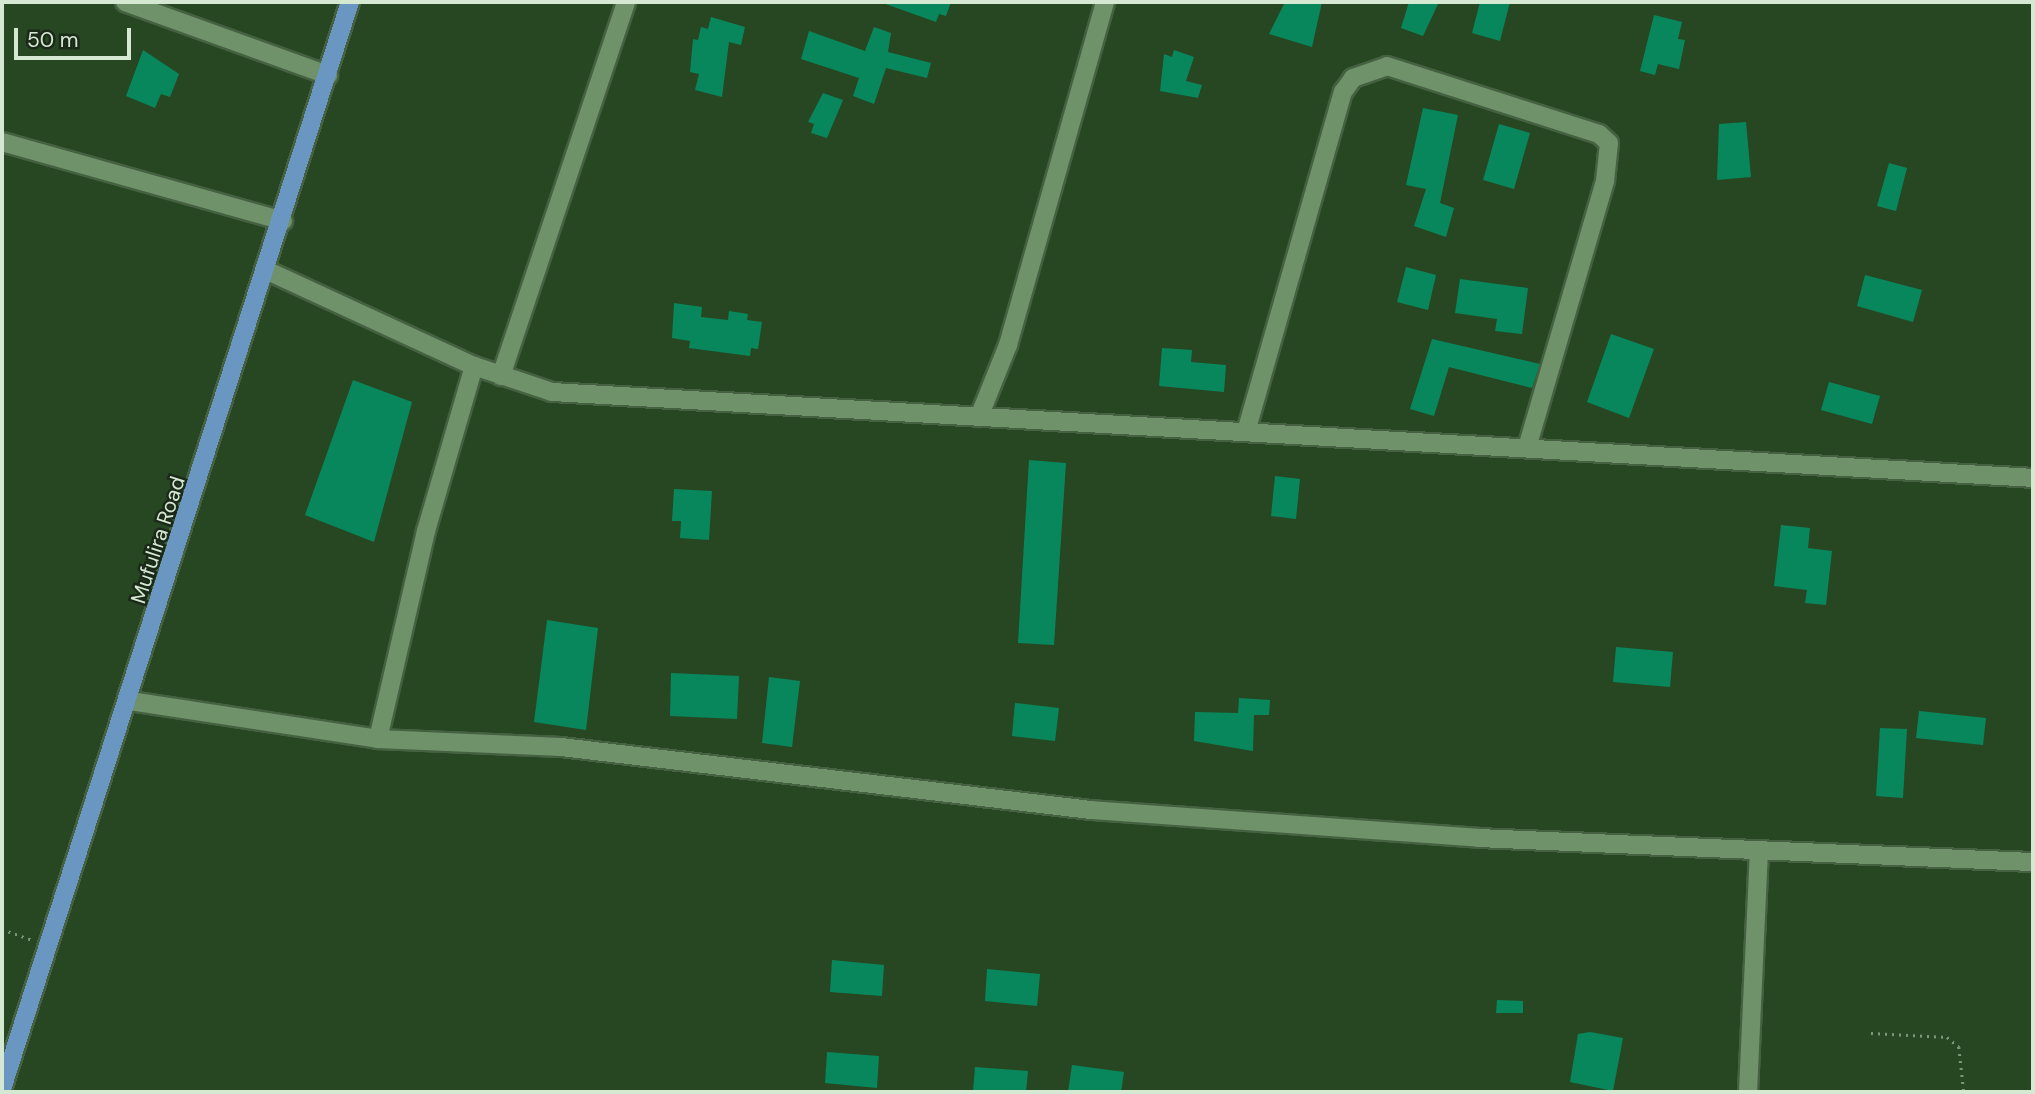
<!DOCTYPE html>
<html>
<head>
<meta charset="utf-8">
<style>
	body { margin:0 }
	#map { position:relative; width:2035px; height:1094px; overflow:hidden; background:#274723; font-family:"DM Sans",sans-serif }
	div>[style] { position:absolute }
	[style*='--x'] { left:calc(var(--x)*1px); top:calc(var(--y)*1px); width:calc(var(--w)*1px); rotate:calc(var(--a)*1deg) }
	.building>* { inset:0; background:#09875c }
	.path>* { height:2.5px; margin-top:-1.25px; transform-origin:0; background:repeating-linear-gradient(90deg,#7c9679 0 2px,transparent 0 7px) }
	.roads { filter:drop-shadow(2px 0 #456141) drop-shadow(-2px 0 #456141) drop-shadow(0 2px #456141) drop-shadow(0 -2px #456141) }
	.minor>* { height:18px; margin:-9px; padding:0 9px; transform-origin:9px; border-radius:9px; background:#6f926b }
	.major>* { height:18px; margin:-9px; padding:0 9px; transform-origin:9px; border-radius:9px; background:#6a97c2 }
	span { translate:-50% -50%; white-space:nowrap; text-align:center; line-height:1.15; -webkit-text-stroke:5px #1b2919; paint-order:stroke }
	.street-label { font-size:21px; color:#d5e8d2 }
	.frame { position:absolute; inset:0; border:4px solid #d5e8d2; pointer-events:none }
	.scale { position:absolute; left:14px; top:28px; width:117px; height:32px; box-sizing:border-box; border:4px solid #d5e8d2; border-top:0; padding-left:9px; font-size:21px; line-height:24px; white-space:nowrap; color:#d5e8d2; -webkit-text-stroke:5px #1b2919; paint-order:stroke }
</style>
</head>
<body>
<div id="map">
	<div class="building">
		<i style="clip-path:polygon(880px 2px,951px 2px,946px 16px,939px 14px,936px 22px)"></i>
		<i style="clip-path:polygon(1285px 2px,1322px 2px,1312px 47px,1269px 34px)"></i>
		<i style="clip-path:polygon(1409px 2px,1439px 2px,1423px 36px,1401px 28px)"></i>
		<i style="clip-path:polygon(1480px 2px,1510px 2px,1500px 41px,1472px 33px)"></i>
		<i style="clip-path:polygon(1654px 15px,1682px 22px,1678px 39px,1685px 40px,1679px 69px,1658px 64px,1655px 75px,1640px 71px)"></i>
		<i style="clip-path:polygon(711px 17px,745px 27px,741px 45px,729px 42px,722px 97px,695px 90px,699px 74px,690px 72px,693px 39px,698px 40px,701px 27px,708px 29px)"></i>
		<i style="clip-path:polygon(874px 27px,891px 33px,888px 52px,931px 63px,927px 78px,886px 68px,874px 104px,853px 96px,859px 78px,801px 59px,809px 31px,865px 51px)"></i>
		<i style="clip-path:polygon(143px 50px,179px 74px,170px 97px,161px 94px,155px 108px,126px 96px)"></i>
		<i style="clip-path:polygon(1174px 50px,1194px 57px,1186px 81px,1202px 85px,1198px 98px,1160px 91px,1164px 54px,1172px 57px)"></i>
		<i style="clip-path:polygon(823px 93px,843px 100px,827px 138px,811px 133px,814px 124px,808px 122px)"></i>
		<i style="clip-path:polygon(1423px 108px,1458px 115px,1440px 203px,1454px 208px,1446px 237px,1414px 226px,1426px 189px,1406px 185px)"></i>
		<i style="clip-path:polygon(1746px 122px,1751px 177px,1717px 180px,1719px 124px)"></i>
		<i style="clip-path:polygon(1499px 124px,1530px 133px,1514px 189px,1483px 180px)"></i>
		<i style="clip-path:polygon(1889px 163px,1907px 168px,1896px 211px,1877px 206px)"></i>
		<i style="clip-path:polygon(1406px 267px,1436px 275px,1428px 310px,1397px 302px)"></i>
		<i style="clip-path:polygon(1865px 275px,1922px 290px,1913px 322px,1857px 306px)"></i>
		<i style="clip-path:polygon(1460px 279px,1528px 288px,1522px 334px,1495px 331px,1497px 319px,1455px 313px)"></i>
		<i style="clip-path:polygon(674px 303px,702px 307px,701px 317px,728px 320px,729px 311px,748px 314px,747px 320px,762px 322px,758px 349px,751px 348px,750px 356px,689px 348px,690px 341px,672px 338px)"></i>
		<i style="clip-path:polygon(1611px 334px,1654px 349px,1629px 418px,1587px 402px)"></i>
		<i style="clip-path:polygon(1432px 339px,1540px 364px,1532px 388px,1449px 367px,1434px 416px,1410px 409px)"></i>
		<i style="clip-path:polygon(1162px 348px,1192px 350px,1191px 362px,1226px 365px,1224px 392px,1159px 386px)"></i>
		<i style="clip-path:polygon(353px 380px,412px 402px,374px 542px,305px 515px)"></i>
		<i style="clip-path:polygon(1829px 382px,1880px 396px,1872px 424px,1821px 410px)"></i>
		<i style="clip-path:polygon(1029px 460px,1066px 463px,1054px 645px,1018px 643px)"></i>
		<i style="clip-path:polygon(1275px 476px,1300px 479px,1296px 519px,1271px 516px)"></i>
		<i style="clip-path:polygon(674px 489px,712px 491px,709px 540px,680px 538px,681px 521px,672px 521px)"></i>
		<i style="clip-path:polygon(1781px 525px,1810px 528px,1808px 548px,1832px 551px,1826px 605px,1805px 603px,1807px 590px,1774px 586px)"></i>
		<i style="clip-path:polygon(547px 620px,598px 628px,586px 730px,534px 722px)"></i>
		<i style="clip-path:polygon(1616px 647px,1673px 652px,1670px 687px,1613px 682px)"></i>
		<i style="clip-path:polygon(671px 673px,739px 676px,737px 719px,670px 716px)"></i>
		<i style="clip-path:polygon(769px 677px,800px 681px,792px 747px,762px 743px)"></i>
		<i style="clip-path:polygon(1239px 698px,1270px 700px,1269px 715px,1254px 715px,1253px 751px,1194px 741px,1195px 712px,1238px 713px)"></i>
		<i style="clip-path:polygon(1015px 703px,1059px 708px,1055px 741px,1012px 736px)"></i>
		<i style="clip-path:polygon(1919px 711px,1986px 718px,1983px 745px,1916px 738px)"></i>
		<i style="clip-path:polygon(1880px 728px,1907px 729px,1903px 798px,1876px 796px)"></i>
		<i style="clip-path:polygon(832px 960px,884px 965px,882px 996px,830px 992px)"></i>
		<i style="clip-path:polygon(987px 969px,1040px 974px,1037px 1006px,985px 1001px)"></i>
		<i style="clip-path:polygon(1497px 1000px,1523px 1001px,1523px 1013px,1496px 1013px)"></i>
		<i style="clip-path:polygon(1590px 1032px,1623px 1038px,1613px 1091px,1570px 1082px,1578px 1034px)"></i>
		<i style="clip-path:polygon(827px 1052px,879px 1056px,877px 1088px,825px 1083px)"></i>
		<i style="clip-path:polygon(1072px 1065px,1124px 1072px,1121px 1092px,1068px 1092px)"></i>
		<i style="clip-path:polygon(975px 1067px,1028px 1071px,1026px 1092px,973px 1092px)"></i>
	</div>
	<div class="path">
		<i style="--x:2;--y:929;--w:32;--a:20"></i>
		<i style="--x:1871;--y:1033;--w:76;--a:3"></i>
		<i style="--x:1947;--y:1037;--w:16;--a:40"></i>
		<i style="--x:1959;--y:1047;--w:45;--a:83.7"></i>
	</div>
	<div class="roads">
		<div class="minor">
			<i style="--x:125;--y:2;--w:216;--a:19.8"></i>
			<i style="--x:2;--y:142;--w:292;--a:15.7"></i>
			<i style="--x:268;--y:271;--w:227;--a:24.8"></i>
			<i style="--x:474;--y:366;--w:82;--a:18.4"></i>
			<i style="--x:552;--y:392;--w:1483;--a:3.32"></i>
			<i style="--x:501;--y:376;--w:394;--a:-71.5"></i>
			<i style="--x:979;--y:417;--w:78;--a:-68.1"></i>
			<i style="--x:1008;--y:345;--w:356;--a:-74.2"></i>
			<i style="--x:1246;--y:432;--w:354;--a:-74.1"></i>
			<i style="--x:1343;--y:92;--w:17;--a:-54"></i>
			<i style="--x:1353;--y:78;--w:36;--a:-19"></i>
			<i style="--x:1387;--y:66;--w:223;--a:17.8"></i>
			<i style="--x:1599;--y:134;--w:13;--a:42"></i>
			<i style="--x:1609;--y:143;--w:38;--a:96"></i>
			<i style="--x:1605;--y:181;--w:277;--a:106.3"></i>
			<i style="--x:130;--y:701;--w:251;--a:8.7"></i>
			<i style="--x:378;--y:739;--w:183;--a:2.5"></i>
			<i style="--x:561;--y:747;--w:534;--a:6.78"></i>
			<i style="--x:1091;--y:810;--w:388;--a:4.1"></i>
			<i style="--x:1478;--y:838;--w:556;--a:2.48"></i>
			<i style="--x:378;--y:739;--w:213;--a:-77"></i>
			<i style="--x:426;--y:531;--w:172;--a:-73.8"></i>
			<i style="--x:1748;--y:1092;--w:241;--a:-87.4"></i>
		</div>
		<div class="major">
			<i style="--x:2;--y:1089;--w:1141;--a:-72.25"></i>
		</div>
	</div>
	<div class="street-label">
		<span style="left:158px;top:540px;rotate:-72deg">Mufulira Road</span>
	</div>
	<div class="frame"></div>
	<div class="scale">50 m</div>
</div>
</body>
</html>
